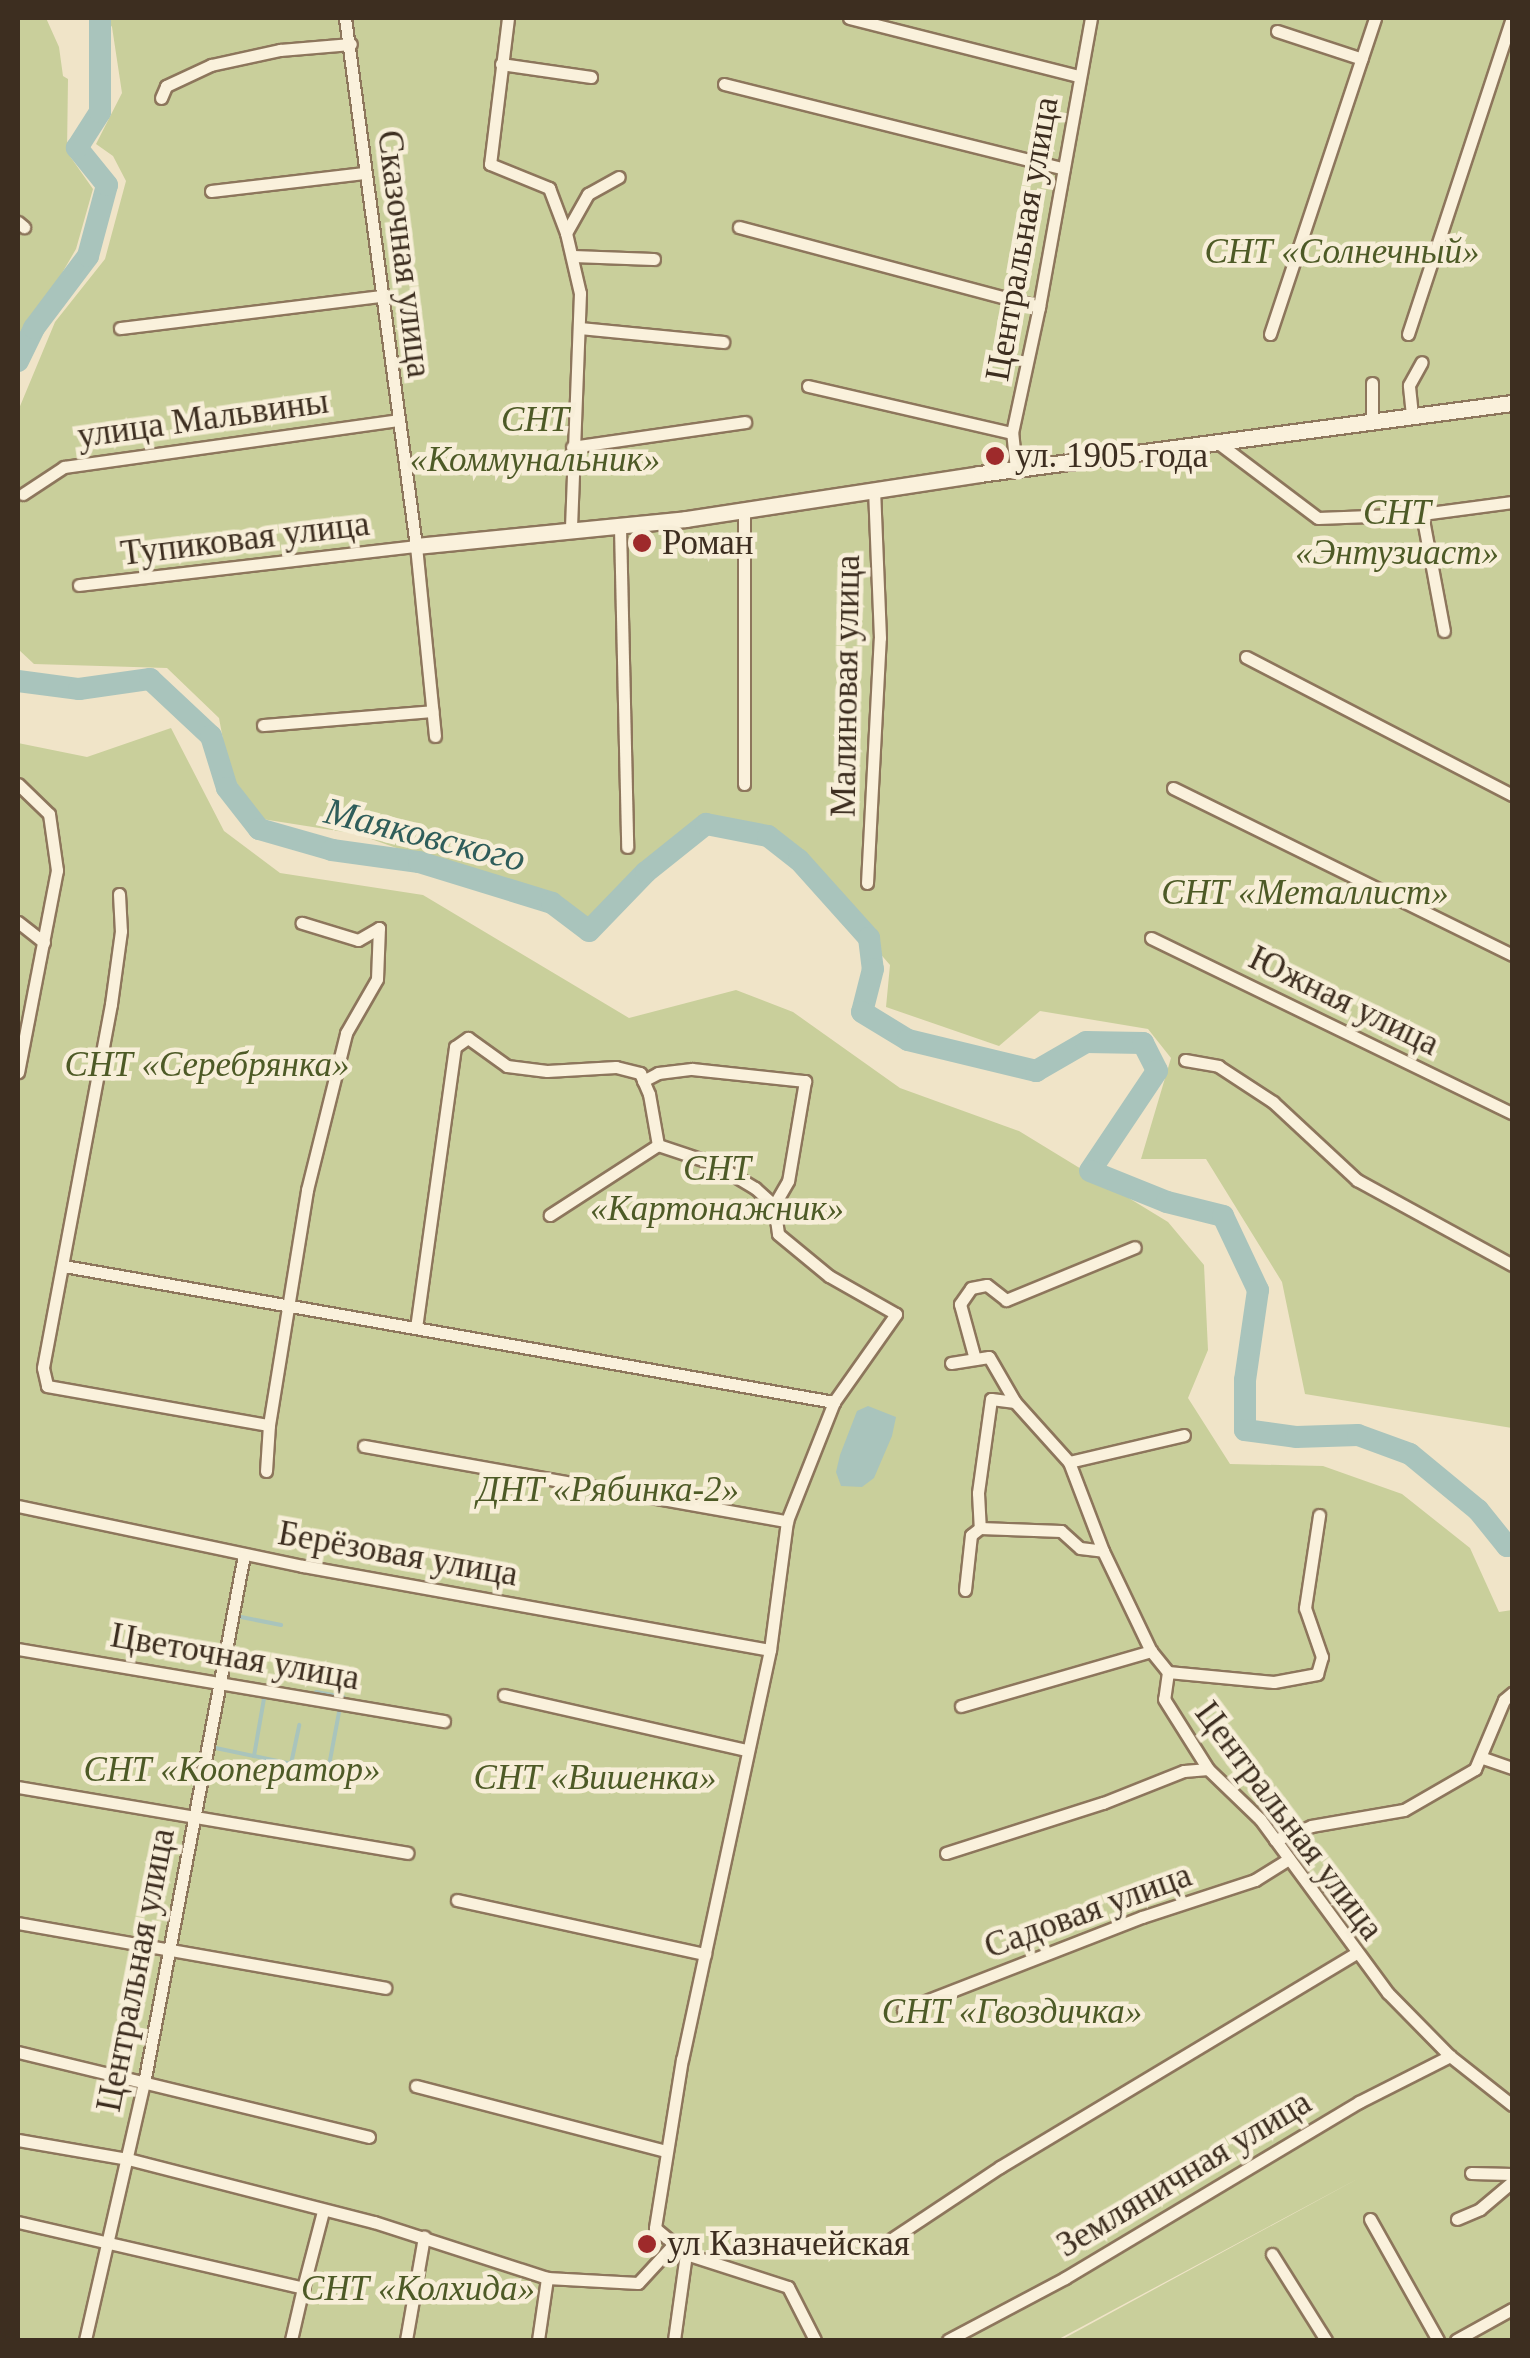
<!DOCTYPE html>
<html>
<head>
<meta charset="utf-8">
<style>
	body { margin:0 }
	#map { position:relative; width:1530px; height:2358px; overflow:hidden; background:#f0e4c8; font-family:"Times New Roman",serif }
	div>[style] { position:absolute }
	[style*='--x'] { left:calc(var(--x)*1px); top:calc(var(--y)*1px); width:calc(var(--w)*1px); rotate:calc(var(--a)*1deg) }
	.green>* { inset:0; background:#c9cf9b }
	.water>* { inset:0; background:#a9c4bc }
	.stream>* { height:4px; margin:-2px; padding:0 2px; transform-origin:2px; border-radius:2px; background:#a9c4bc }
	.river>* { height:22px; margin:-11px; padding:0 11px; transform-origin:11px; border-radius:11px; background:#a9c4bc }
	.roads { filter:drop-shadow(2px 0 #8d765c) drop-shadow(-2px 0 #8d765c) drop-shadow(0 2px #8d765c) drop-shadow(0 -2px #8d765c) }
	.street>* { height:11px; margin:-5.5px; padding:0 5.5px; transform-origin:5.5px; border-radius:5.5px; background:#faf1dc }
	.secondary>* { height:15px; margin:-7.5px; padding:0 7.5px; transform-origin:7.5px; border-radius:7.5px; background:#faf1dc }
	.dots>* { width:28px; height:28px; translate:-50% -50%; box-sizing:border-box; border:5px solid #f7eed8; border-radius:50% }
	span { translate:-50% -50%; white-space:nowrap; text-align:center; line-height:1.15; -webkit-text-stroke:9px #f7eed8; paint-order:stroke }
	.street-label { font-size:35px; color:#3d2e20 }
	.park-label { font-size:35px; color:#4d5a26; font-style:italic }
	.poi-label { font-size:35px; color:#3d2e20 }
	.left { translate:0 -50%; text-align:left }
	.water-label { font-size:38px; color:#2f5d5a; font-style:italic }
	.frame { position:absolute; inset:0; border:20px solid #3d2e20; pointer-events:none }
</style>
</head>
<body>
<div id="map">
	<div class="green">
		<i style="clip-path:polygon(18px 18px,46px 18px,59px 47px,63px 76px,68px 79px,67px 152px,93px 189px,76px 249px,18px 349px)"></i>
		<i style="clip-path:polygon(106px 18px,1512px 18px,1512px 1428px,1305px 1394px,1282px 1282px,1206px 1159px,1141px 1159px,1171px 1058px,1148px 1029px,1040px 1011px,999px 1046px,886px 1007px,890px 965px,799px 860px,768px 836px,707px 824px,589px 931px,549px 902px,357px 834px,262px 819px,229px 772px,219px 718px,167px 668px,34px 664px,18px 649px,18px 411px,55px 322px,105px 259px,126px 181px,113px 156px,96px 144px,122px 93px,112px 27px)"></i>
		<i style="clip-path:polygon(171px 728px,224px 831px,280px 873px,423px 895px,629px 1018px,736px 990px,793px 1012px,900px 1088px,1019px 1131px,1168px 1222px,1204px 1265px,1208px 1350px,1188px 1398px,1230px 1464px,1323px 1466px,1402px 1494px,1470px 1548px,1499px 1612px,1512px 1610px,1512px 2340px,1061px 2340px,1361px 2177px,1057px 2340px,18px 2340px,18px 743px,87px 757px)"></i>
	</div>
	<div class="water">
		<i style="clip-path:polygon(868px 1406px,896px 1417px,892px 1436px,874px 1478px,862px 1487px,841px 1486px,836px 1472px,840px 1455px,857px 1411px)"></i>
	</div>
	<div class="stream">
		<i style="--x:236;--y:1616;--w:46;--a:11.3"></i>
		<i style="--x:316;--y:1692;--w:28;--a:10"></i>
		<i style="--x:211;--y:1747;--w:160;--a:11.9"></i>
		<i style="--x:254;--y:1756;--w:64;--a:-80.1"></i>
		<i style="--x:291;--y:1764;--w:40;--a:-78"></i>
		<i style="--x:328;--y:1771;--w:65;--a:-79.4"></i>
	</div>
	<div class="river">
		<i style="--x:18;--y:361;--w:37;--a:-64"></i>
		<i style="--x:34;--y:328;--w:90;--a:-53.1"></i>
		<i style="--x:88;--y:256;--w:73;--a:-75"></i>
		<i style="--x:107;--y:185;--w:48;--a:-129"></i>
		<i style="--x:77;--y:148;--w:43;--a:-57.4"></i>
		<i style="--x:100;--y:112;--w:94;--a:-90"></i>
		<i style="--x:18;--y:681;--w:62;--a:7.5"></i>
		<i style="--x:79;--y:689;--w:72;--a:-8"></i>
		<i style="--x:150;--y:679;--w:83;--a:43.1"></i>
		<i style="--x:211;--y:736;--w:54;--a:72.9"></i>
		<i style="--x:227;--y:788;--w:52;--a:52"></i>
		<i style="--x:259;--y:829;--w:76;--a:16"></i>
		<i style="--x:332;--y:850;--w:88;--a:7.9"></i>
		<i style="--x:419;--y:862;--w:139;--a:17.1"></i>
		<i style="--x:552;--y:903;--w:46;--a:37.1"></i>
		<i style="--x:589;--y:931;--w:82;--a:-46"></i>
		<i style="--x:646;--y:872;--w:77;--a:-38.7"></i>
		<i style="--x:706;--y:824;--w:63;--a:11"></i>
		<i style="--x:768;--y:836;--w:39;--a:38"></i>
		<i style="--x:799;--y:860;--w:105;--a:48.1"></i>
		<i style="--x:869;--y:938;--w:31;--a:83"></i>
		<i style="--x:873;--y:969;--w:44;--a:104.3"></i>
		<i style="--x:862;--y:1012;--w:54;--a:31.3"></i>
		<i style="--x:908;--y:1040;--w:132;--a:13.6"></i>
		<i style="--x:1036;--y:1071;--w:58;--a:-30.1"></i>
		<i style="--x:1086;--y:1042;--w:57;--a:1"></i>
		<i style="--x:1143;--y:1043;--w:31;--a:63"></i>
		<i style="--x:1157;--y:1071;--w:120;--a:123.8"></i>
		<i style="--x:1090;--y:1171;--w:83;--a:21.9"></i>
		<i style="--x:1167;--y:1202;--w:58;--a:14"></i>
		<i style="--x:1223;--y:1216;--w:82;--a:64.7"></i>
		<i style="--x:1258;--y:1290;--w:91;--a:98.2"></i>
		<i style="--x:1245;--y:1380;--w:50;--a:90"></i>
		<i style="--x:1245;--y:1430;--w:51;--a:7.8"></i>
		<i style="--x:1296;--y:1437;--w:62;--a:-1.8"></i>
		<i style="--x:1358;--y:1435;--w:55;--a:20.1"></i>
		<i style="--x:1410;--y:1454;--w:88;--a:39.5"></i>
		<i style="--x:1478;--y:1510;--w:46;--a:51.1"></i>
		<i style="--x:1507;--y:1546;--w:5;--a:-22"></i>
	</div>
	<div class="roads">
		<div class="street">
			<i style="--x:345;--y:18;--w:533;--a:82.34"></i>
			<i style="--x:416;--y:546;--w:191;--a:84.3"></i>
			<i style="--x:508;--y:18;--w:147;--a:97"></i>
			<i style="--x:490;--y:164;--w:64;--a:22.1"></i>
			<i style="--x:549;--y:188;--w:48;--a:69.3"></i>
			<i style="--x:566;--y:233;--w:62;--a:76.9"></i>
			<i style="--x:580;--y:293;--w:238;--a:92.2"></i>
			<i style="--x:849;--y:18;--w:236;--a:14.2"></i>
			<i style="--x:1277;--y:31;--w:89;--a:18.2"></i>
			<i style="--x:501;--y:64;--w:91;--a:8.2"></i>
			<i style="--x:724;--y:84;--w:350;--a:14"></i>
			<i style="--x:161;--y:98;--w:13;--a:-67"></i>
			<i style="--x:166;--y:86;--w:50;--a:-25"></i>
			<i style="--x:211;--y:65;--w:71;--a:-12.3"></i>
			<i style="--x:280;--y:50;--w:71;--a:-4.8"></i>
			<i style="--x:211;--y:191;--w:154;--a:-6.7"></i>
			<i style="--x:18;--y:222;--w:8;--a:40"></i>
			<i style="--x:739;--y:227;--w:310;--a:14.9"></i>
			<i style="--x:566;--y:233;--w:45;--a:-60.6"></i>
			<i style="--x:588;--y:194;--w:35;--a:-29"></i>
			<i style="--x:572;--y:256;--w:82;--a:2.1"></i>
			<i style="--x:120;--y:328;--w:262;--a:-7"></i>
			<i style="--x:580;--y:328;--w:144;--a:5.6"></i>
			<i style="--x:1270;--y:334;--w:333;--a:-71.6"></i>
			<i style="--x:1408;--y:334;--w:333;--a:-71.8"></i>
			<i style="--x:1372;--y:383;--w:37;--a:90"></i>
			<i style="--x:808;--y:386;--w:209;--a:13"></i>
			<i style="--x:1412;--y:415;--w:30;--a:-96"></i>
			<i style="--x:1409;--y:385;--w:26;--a:-61"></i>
			<i style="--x:1221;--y:445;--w:121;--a:37"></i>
			<i style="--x:1318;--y:518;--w:104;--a:-2.2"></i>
			<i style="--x:1422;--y:514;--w:91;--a:-7.6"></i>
			<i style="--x:572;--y:447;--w:175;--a:-8.2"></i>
			<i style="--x:1016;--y:469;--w:36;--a:-96"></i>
			<i style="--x:1012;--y:433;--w:129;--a:-77.9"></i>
			<i style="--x:1039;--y:307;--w:294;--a:-79.8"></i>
			<i style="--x:23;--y:494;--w:49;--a:-33.4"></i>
			<i style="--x:64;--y:467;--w:337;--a:-8"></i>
			<i style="--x:1422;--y:514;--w:119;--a:79.4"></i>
			<i style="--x:620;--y:527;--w:320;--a:88.7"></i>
			<i style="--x:79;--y:585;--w:339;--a:-6.6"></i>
			<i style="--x:1246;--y:657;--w:300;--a:27.4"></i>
			<i style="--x:263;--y:725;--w:170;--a:-4.7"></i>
			<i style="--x:18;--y:784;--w:43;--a:44.1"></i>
			<i style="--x:49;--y:814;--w:57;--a:81.9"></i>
			<i style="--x:57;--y:870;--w:206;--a:100.9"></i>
			<i style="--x:744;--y:784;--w:274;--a:-90"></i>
			<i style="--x:1173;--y:788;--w:378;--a:26.2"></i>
			<i style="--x:867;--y:883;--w:245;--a:-87"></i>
			<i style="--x:880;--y:638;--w:148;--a:-92.3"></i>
			<i style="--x:119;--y:894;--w:37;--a:87"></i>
			<i style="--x:121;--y:931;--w:74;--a:97.8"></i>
			<i style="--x:111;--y:1004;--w:370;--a:100.6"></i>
			<i style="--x:43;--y:1368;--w:18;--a:77"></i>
			<i style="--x:47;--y:1386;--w:225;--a:10"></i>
			<i style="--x:18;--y:922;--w:33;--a:38"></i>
			<i style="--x:1151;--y:938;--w:401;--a:25.9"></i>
			<i style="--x:1185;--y:1060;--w:34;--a:10"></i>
			<i style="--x:1218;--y:1066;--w:66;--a:33.2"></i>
			<i style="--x:1273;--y:1102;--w:115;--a:42.9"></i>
			<i style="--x:1357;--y:1180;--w:177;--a:28.7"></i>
			<i style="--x:643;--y:1081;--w:17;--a:-28"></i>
			<i style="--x:658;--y:1073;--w:34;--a:-7"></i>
			<i style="--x:692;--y:1069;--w:114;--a:6.1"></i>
			<i style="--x:805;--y:1081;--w:101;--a:99.6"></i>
			<i style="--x:788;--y:1181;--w:28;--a:120"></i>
			<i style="--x:658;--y:1145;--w:60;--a:18.4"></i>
			<i style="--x:715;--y:1164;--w:47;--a:31"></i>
			<i style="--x:755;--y:1188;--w:25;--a:42"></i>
			<i style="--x:774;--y:1205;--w:29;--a:82"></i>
			<i style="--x:778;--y:1234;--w:66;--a:39.5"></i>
			<i style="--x:829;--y:1276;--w:77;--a:29.6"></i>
			<i style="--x:896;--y:1314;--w:108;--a:125.2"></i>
			<i style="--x:834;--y:1402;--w:128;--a:111.6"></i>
			<i style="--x:787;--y:1521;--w:130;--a:97.5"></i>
			<i style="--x:770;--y:1650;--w:418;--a:102.1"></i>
			<i style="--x:682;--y:2059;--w:171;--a:99.1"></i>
			<i style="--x:655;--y:2228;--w:40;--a:40"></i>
			<i style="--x:686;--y:2254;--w:107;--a:17.9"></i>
			<i style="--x:788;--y:2287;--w:59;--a:63"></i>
			<i style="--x:64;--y:1266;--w:782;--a:10.02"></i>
			<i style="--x:416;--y:1328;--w:284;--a:-82.1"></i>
			<i style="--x:455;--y:1047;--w:16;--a:-35"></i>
			<i style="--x:468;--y:1038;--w:48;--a:35.7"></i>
			<i style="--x:507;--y:1066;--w:40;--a:7.1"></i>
			<i style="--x:547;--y:1071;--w:69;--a:-3.3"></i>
			<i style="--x:616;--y:1067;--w:25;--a:14"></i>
			<i style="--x:640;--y:1073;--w:23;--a:67"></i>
			<i style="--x:649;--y:1094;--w:52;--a:80"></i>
			<i style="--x:658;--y:1145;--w:129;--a:147.1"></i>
			<i style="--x:975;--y:1359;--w:57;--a:-105.3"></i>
			<i style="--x:960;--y:1304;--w:19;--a:-55"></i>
			<i style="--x:971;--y:1288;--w:16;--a:-11"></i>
			<i style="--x:987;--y:1285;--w:24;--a:38"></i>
			<i style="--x:1006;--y:1300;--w:139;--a:-22.3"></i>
			<i style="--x:951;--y:1363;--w:38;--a:-9"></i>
			<i style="--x:989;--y:1357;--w:52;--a:60"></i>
			<i style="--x:1015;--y:1402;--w:81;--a:48"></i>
			<i style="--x:1069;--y:1462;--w:95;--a:69.1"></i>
			<i style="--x:1103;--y:1551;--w:111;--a:64.4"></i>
			<i style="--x:1151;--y:1651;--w:27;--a:51"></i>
			<i style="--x:1168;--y:1672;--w:27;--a:98"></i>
			<i style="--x:1164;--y:1699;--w:83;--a:57.8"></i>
			<i style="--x:1208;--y:1769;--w:72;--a:43.9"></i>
			<i style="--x:1260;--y:1819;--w:216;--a:53.7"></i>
			<i style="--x:1388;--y:1993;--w:88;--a:45.5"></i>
			<i style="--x:1450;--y:2056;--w:79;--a:38.3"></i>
			<i style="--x:1015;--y:1402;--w:24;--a:-173"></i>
			<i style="--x:991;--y:1399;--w:95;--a:97.9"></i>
			<i style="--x:978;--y:1493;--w:35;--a:87"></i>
			<i style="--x:980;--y:1528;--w:81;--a:2.1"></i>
			<i style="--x:1061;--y:1531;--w:25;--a:42"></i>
			<i style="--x:1080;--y:1548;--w:23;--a:7"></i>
			<i style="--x:364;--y:1446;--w:430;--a:10.1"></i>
			<i style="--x:1069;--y:1462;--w:118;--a:-13.2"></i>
			<i style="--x:266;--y:1471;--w:46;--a:-86.3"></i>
			<i style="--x:269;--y:1425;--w:238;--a:-80.8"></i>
			<i style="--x:307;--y:1190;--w:162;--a:-76"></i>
			<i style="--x:346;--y:1033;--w:62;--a:-60.1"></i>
			<i style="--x:377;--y:979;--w:51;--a:-87.8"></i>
			<i style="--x:379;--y:928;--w:24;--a:150"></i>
			<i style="--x:358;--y:940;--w:59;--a:-163.1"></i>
			<i style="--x:18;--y:1506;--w:291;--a:11.9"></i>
			<i style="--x:303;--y:1566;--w:474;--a:10.2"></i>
			<i style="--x:965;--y:1590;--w:55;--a:-83.8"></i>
			<i style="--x:971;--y:1535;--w:11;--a:-38"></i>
			<i style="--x:18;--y:1649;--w:432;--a:9.6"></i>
			<i style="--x:1168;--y:1672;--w:106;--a:5.4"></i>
			<i style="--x:1274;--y:1682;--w:44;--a:-10.5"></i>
			<i style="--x:1317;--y:1674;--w:18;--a:-74"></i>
			<i style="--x:1322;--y:1657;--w:52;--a:-109.1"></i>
			<i style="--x:1305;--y:1608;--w:94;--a:-81.4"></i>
			<i style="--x:504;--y:1695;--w:249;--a:12.8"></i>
			<i style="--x:961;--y:1706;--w:198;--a:-16.1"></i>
			<i style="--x:1483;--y:1758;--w:31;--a:19"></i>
			<i style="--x:18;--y:1787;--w:395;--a:9.6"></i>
			<i style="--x:1275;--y:1840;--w:39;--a:-21"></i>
			<i style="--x:1311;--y:1826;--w:94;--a:-9.8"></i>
			<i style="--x:1404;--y:1810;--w:82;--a:-30"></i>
			<i style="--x:1475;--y:1769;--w:75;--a:-67.2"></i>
			<i style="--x:1504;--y:1700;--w:11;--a:-41"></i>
			<i style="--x:946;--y:1853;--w:165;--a:-17.7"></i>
			<i style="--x:1103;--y:1803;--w:87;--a:-21.6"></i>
			<i style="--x:1184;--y:1771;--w:24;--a:-5"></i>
			<i style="--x:457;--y:1900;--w:254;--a:12.3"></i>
			<i style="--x:18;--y:1923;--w:373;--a:10"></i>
			<i style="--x:903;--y:2010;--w:256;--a:-21.3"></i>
			<i style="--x:1142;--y:1917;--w:119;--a:-18.1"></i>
			<i style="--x:1255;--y:1880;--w:40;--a:-32"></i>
			<i style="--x:18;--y:2052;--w:361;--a:13.6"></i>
			<i style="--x:416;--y:2086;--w:257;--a:14.6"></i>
			<i style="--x:18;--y:2140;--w:112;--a:9.8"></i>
			<i style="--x:128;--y:2159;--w:254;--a:14.4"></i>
			<i style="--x:374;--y:2222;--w:182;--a:17.9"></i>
			<i style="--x:547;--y:2278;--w:91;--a:3.1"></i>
			<i style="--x:638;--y:2283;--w:50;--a:-47.4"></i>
			<i style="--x:1471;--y:2173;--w:41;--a:1.4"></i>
			<i style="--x:1370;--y:2219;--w:139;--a:60.7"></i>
			<i style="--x:1457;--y:2219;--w:25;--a:-23"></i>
			<i style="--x:1480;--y:2209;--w:42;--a:-40.2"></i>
			<i style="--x:18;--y:2222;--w:293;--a:13"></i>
			<i style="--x:303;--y:2288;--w:80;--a:-75.4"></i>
			<i style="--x:884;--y:2244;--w:139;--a:-33.6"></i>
			<i style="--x:1000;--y:2167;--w:414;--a:-31"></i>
			<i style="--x:1272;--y:2254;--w:102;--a:57.9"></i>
			<i style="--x:85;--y:2340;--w:264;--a:-77.1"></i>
			<i style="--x:144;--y:2083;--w:537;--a:-79.28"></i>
			<i style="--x:291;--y:2340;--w:53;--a:-77"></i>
			<i style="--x:406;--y:2340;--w:105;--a:-80.1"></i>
			<i style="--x:538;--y:2340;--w:63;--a:-81.7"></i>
			<i style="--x:674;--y:2340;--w:87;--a:-82.1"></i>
			<i style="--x:948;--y:2340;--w:132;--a:-27.9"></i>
			<i style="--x:1065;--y:2278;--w:343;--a:-30.9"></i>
			<i style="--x:1359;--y:2102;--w:102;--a:-26.8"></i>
			<i style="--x:1456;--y:2340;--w:64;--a:-29"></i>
		</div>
		<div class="secondary">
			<i style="--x:416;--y:546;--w:271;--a:-5.7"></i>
			<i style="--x:686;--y:519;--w:296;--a:-8.7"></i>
			<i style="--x:979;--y:474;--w:538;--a:-7.59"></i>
		</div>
	</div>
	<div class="dots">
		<i style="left:995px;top:456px;background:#9e2a2b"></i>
		<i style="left:642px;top:543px;background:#9e2a2b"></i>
		<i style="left:647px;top:2244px;background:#9e2a2b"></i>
	</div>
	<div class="street-label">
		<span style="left:1022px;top:239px;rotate:-80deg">Центральная улица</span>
		<span style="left:404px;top:254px;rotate:83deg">Сказочная улица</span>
		<span style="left:203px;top:419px;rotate:-8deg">улица Мальвины</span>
		<span style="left:245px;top:539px;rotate:-7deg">Тупиковая улица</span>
		<span style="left:846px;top:686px;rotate:-89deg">Малиновая улица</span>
		<span style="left:1344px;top:1001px;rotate:26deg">Южная улица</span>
		<span style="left:398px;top:1554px;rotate:10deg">Берёзовая улица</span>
		<span style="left:235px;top:1657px;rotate:10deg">Цветочная улица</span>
		<span style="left:1289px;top:1821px;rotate:53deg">Центральная улица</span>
		<span style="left:1088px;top:1911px;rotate:-20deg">Садовая улица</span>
		<span style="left:136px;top:1970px;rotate:-79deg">Центральная улица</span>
		<span style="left:1184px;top:2174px;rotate:-31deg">Земляничная улица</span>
	</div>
	<div class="park-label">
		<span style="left:1342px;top:252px">СНТ «Солнечный»</span>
		<span style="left:535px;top:440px">СНТ<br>«Коммунальник»</span>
		<span style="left:1397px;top:533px">СНТ<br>«Энтузиаст»</span>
		<span style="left:1305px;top:893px">СНТ «Металлист»</span>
		<span style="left:207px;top:1065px">СНТ «Серебрянка»</span>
		<span style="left:717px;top:1189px">СНТ<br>«Картонажник»</span>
		<span style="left:608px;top:1490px">ДНТ «Рябинка-2»</span>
		<span style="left:232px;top:1770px">СНТ «Кооператор»</span>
		<span style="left:595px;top:1778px">СНТ «Вишенка»</span>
		<span style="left:1012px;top:2012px">СНТ «Гвоздичка»</span>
		<span style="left:418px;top:2289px">СНТ «Колхида»</span>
	</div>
	<div class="poi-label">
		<span class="left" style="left:1015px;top:456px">ул. 1905 года</span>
		<span class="left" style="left:662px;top:543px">Роман</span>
		<span class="left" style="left:667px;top:2244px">ул Казначейская</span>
	</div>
	<div class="water-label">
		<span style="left:425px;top:835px;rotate:14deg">Маяковского</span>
	</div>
	<div class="frame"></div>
</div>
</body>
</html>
